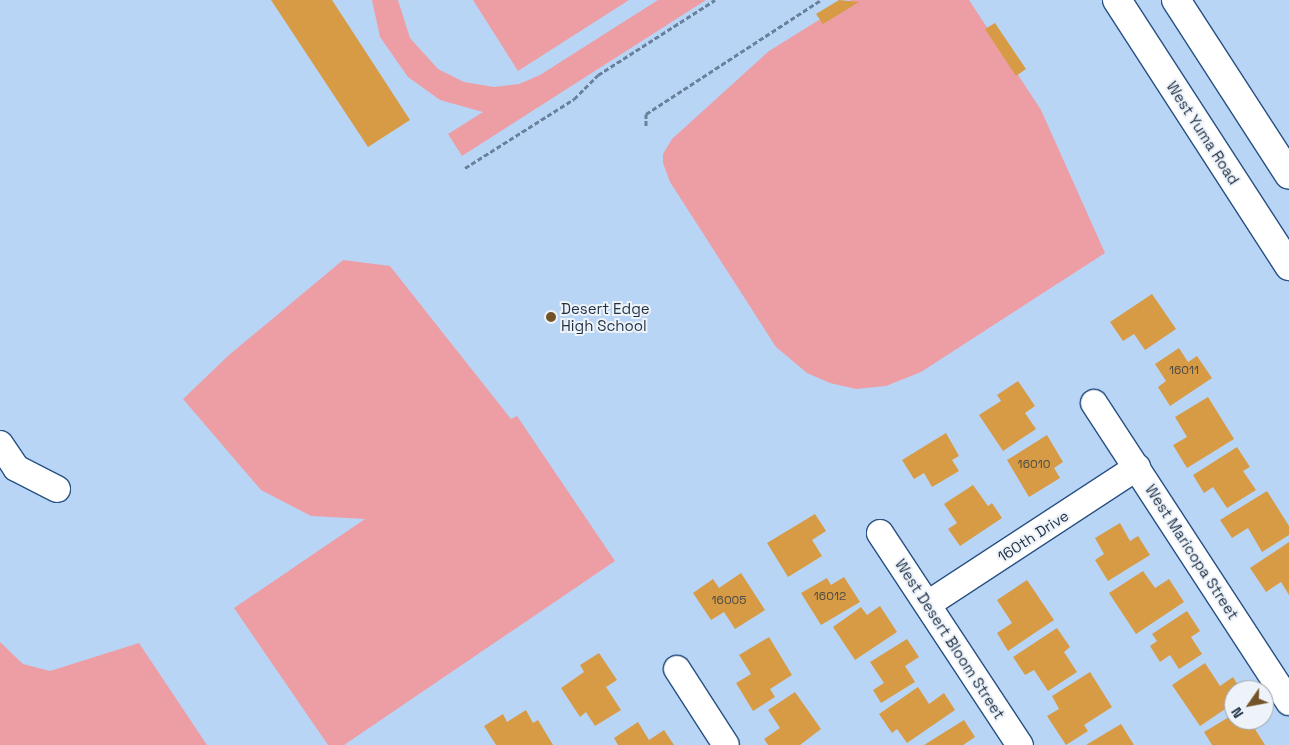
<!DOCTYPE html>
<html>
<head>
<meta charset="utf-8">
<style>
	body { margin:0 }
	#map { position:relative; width:1289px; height:745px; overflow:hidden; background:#b9d5f6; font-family:"Space Grotesk",sans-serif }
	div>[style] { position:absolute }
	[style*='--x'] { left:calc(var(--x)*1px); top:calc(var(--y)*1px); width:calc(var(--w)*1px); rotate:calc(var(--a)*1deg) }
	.green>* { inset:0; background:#ed9ea5 }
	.building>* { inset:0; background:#d79b45 }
	.path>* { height:3px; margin-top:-1.5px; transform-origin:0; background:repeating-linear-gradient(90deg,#6a819c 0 5px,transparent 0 7.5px) }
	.roads { filter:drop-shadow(1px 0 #285182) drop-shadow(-1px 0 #285182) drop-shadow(0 1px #285182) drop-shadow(0 -1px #285182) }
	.minor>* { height:26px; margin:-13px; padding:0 13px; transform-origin:13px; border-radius:13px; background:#fff }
	.major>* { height:28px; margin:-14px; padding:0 14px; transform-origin:14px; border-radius:14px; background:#fff }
	.dots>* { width:14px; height:14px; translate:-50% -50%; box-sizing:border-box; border:2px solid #eef3f9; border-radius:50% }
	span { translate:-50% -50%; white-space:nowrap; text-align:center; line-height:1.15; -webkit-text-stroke:4px #eef3f9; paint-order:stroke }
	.number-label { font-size:12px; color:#4c4b46 }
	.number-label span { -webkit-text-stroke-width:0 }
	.street-label { font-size:15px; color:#1e3046 }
	.poi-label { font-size:15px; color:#1e3046 }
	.left { translate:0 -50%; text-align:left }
	.north { position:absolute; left:1224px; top:680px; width:50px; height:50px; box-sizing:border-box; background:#eef3f9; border:1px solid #9ba5b1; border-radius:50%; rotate:237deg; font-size:14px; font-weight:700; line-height:20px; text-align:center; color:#1e3046 }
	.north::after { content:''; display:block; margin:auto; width:18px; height:22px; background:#735429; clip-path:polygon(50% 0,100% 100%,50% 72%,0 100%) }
</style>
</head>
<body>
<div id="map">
	<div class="green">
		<i style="clip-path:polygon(372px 0,398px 0,410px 38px,438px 69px,464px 82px,494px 87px,519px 84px,540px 75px,658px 0,706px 0,462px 156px,448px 134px,483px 112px,440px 100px,408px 77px,380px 37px)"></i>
		<i style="clip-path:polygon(473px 0,629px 0,518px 71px)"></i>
		<i style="clip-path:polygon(851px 0,969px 0,1041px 110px,1105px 253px,921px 372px,886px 386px,856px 389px,830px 383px,807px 373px,776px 347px,670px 182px,663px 163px,663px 154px,672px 139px,769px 51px)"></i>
		<i style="clip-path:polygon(343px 260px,390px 266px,511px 419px,517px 416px,615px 561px,344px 745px,328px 745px,234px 608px,365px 519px,311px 516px,261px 490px,183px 399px,229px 355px)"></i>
		<i style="clip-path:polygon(0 642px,23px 664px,50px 671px,139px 643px,207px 745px,0 745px)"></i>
	</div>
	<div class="building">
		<i style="clip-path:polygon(271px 0,332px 0,410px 120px,368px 147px)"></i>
		<i style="clip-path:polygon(839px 0,859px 2px,823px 24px,816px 14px)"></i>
		<i style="clip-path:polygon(995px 23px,1026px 69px,1016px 76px,985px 29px)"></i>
		<i style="clip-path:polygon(1152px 294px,1176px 329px,1145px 350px,1134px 334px,1123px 341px,1110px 322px)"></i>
		<i style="clip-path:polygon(1179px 348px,1188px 362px,1197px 356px,1212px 378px,1170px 406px,1158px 387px,1166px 381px,1155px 364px)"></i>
		<i style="clip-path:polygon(1018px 381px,1035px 406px,1025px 413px,1036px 429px,1003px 451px,979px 415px,1001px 401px,997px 395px)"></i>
		<i style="clip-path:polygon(1208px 397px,1234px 439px,1187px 468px,1173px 445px,1187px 437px,1175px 417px)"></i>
		<i style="clip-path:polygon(946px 433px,959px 456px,952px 460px,959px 471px,932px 487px,924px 473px,914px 479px,902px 460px)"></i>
		<i style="clip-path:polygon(1047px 435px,1063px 462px,1054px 468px,1060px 478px,1029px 497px,1007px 460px)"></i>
		<i style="clip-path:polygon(1237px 447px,1250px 467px,1243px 471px,1256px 490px,1227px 508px,1213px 487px,1204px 493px,1193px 475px)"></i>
		<i style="clip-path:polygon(973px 485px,988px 506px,992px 503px,1002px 518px,960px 546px,948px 529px,957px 523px,944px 504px)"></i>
		<i style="clip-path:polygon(1267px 491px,1289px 526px,1289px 535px,1262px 552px,1248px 528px,1232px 538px,1220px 520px)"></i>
		<i style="clip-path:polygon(815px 514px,826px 531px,812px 540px,822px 556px,788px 577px,767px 543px)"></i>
		<i style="clip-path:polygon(1120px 523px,1130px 541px,1138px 536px,1150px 555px,1108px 581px,1095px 560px,1104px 554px,1095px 538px)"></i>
		<i style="clip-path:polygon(1289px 542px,1289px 595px,1281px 582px,1266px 592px,1250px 568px)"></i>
		<i style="clip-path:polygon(1143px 571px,1155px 588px,1169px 579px,1184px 602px,1136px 634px,1109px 593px)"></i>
		<i style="clip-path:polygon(741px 573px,765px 610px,735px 629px,724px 612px,711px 620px,693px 593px,713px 579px,719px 588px)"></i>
		<i style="clip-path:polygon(844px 577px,860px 602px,821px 625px,801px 593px,827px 578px,831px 585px)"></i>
		<i style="clip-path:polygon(1027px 580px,1054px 620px,1008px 651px,997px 633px,1012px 623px,997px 600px)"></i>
		<i style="clip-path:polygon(880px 606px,897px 632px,855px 660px,833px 627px,861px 607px,867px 615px)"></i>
		<i style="clip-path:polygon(1187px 611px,1200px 631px,1191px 637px,1202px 654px,1179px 669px,1170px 655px,1160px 662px,1150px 646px,1157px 641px,1152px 634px)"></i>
		<i style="clip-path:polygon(1057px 628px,1070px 647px,1064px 652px,1077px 672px,1048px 691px,1034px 670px,1025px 675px,1013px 657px)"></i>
		<i style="clip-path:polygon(769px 637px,792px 675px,770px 689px,775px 697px,753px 711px,736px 683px,751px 674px,739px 655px)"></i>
		<i style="clip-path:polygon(907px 639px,919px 657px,905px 666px,915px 682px,881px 703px,873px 690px,884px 683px,870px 662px)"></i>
		<i style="clip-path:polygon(599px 653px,617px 680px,606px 687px,621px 710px,595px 726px,586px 712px,580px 717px,561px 688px,584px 672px,580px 665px)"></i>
		<i style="clip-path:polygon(1205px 663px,1220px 686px,1233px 677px,1241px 690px,1234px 690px,1234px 703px,1200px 726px,1172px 685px)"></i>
		<i style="clip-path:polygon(1090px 672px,1112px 707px,1084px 725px,1088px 731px,1066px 745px,1047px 716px,1059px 709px,1052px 696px)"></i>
		<i style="clip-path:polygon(918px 687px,929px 704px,944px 693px,955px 710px,907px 743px,897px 729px,892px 733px,879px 714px)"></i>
		<i style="clip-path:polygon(795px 692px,821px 729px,800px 745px,768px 745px,764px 739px,780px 728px,768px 710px)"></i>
		<i style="clip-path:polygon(526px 710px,533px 723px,538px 720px,553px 745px,496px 745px,484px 726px,503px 714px,507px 722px)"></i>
		<i style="clip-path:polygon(1234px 714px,1234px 720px,1258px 720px,1260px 722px,1253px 726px,1265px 745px,1212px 745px,1204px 732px)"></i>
		<i style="clip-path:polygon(964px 720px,975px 737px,963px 745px,924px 745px)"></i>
		<i style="clip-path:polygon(638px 722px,649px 740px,664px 730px,674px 745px,618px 745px,614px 738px)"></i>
		<i style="clip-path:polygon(1121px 724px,1134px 745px,1086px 745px)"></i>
	</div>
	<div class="path">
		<i style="--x:646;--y:126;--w:12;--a:-90"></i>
		<i style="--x:646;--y:114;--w:209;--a:-33.1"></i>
		<i style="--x:465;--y:168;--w:129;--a:-32.3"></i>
		<i style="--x:574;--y:99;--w:34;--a:-45"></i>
		<i style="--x:598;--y:75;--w:139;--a:-32.7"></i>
	</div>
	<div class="roads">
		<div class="minor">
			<i style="--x:1094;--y:403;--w:357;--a:56.9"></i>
			<i style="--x:0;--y:444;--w:29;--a:56"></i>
			<i style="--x:16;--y:468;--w:46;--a:27.1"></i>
			<i style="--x:880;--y:533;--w:254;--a:56.6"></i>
			<i style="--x:928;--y:604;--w:250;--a:-33.2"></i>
			<i style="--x:677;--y:669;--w:90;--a:57.2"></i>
		</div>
		<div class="major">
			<i style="--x:1117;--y:0;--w:317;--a:57.1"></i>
			<i style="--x:1176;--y:0;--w:208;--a:57.1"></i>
		</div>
	</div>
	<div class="dots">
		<i style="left:551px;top:317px;background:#735429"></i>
	</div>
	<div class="number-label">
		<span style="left:1184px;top:371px">16011</span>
		<span style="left:1034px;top:465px">16010</span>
		<span style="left:830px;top:597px">16012</span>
		<span style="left:729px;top:601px">16005</span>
	</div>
	<div class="street-label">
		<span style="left:1203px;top:133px;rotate:57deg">West Yuma Road</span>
		<span style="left:1033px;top:536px;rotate:-33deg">160th Drive</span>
		<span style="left:1192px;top:552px;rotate:57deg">West Maricopa Street</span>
		<span style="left:950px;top:639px;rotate:57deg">West Desert Bloom Street</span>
	</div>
	<div class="poi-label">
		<span class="left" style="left:561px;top:317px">Desert Edge<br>High School</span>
	</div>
	<div class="north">N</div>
</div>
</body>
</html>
